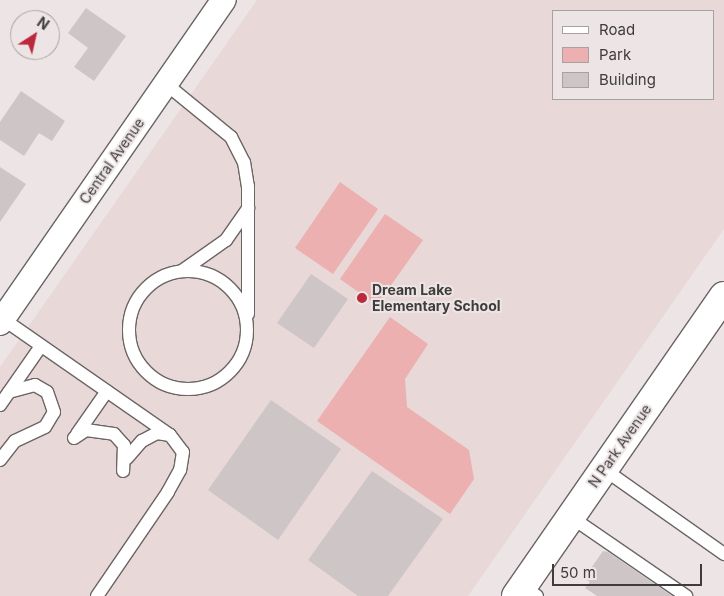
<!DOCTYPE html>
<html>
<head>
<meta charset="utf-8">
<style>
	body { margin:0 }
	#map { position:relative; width:724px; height:596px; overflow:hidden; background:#ede5e5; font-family:Inter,sans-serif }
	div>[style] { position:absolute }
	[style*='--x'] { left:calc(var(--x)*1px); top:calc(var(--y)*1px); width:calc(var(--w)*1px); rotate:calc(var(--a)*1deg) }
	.built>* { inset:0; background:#e8d8d7 }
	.green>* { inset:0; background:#ebb0af }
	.building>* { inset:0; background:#cec6c6 }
	.roads { filter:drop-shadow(1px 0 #6b6565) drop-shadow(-1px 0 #6b6565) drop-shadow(0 1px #6b6565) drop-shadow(0 -1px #6b6565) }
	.lane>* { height:12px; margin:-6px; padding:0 6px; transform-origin:6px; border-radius:6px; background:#fff }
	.lane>.ring { margin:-6px; padding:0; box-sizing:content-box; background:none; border:12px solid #fff; border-radius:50% }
	.street>* { height:24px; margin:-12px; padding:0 12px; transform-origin:12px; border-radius:12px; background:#fff }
	.secondary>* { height:28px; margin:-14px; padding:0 14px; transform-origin:14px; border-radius:14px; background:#fff }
	.dots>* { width:14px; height:14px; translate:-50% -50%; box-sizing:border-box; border:2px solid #ede5e5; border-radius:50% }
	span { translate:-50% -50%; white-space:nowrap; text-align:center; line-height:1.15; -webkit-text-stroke:4px #ede5e5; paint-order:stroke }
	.street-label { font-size:14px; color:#3f3c3c }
	.poi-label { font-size:14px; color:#3f3c3c; font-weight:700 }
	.left { translate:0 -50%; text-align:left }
	.legend { position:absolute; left:552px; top:10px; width:162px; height:90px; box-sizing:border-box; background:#ede5e5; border:1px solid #a7a1a1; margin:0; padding:6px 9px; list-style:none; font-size:15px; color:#3f3c3c }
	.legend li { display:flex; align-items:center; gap:10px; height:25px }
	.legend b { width:25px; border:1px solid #a7a1a1 }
	.north { position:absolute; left:10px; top:10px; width:50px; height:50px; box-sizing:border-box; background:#ede5e5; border:1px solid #a7a1a1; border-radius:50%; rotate:35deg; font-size:14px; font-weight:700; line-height:20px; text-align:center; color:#3f3c3c }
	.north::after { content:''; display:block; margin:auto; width:18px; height:22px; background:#ba293c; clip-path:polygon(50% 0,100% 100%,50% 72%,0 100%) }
	.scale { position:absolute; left:552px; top:564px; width:150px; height:22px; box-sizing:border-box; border:2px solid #3f3c3c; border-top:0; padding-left:6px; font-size:15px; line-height:18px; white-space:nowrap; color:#3f3c3c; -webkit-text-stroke:4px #ede5e5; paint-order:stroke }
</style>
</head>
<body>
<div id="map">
	<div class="built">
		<i style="clip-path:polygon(evenodd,257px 0,724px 0,724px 229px,468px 596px,0 596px,0 367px,257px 0,553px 11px,713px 11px,713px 99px,553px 99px,553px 11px)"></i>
	</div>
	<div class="green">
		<i style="clip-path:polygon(340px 182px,378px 209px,333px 274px,295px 248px)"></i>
		<i style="clip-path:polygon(385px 214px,423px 240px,377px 305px,340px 279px)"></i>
		<i style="clip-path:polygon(390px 317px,428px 344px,405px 379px,407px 407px,469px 450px,474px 479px,450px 514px,317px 421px)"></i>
	</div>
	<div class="building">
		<i style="clip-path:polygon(86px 8px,126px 36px,94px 81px,74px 67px,88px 48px,68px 33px)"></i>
		<i style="clip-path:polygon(21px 91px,65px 121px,52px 141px,39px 133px,24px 156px,0 140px,0 122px)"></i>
		<i style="clip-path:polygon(0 167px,26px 184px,0 222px)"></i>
		<i style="clip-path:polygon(311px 274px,348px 299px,314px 348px,277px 323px)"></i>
		<i style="clip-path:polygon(271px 400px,341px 449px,278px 540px,208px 490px)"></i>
		<i style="clip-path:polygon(372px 471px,443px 519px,388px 596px,358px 596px,308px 560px)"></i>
		<i style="clip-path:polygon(603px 551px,608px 552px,672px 596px,597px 596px,585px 588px,590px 582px,584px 578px)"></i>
	</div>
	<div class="roads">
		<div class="lane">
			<i style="--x:166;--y:84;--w:84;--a:39.2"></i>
			<i style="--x:231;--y:137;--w:28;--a:63"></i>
			<i style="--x:244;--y:162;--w:24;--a:81"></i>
			<i style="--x:248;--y:186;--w:128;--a:90"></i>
			<i class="ring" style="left:129px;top:271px;width:106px;height:106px"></i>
			<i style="--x:182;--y:271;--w:54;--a:-35.2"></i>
			<i style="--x:226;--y:240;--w:39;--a:-55"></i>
			<i style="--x:3;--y:319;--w:203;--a:34.8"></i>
			<i style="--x:170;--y:435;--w:21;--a:53"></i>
			<i style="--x:183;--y:452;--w:18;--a:99"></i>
			<i style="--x:180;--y:470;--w:25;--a:119"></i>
			<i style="--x:168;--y:492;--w:126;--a:124.3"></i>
			<i style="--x:0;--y:405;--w:72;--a:-55.2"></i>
			<i style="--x:77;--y:434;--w:52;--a:-55.1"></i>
			<i style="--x:74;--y:438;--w:14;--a:-34"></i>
			<i style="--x:86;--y:430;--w:28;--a:8"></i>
			<i style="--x:114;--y:434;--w:15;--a:48"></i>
			<i style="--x:124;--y:445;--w:26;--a:92"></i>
			<i style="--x:127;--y:458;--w:23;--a:-49"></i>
			<i style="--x:142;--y:441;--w:17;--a:-28"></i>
			<i style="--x:157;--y:433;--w:13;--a:9"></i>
			<i style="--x:0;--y:460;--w:24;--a:-52"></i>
			<i style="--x:15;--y:441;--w:33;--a:-25"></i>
			<i style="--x:45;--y:427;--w:17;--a:-59"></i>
			<i style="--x:54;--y:412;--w:21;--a:-109"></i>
			<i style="--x:47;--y:392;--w:14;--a:-150"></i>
			<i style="--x:35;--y:385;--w:27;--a:165"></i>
			<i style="--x:605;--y:470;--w:146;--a:35.2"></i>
			<i style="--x:571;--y:517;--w:140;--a:34.5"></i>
			<i style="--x:522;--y:586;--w:18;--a:34"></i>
		</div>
		<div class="street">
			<i style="--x:0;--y:323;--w:393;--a:-55.3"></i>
		</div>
		<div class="secondary">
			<i style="--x:516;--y:596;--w:365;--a:-55.3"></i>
		</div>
	</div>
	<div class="dots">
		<i style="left:362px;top:298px;background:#ba293c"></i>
	</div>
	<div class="street-label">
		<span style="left:112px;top:161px;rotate:-55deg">Central Avenue</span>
		<span style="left:620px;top:446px;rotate:-55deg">N Park Avenue</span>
	</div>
	<div class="poi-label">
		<span class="left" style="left:372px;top:298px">Dream Lake<br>Elementary School</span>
	</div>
	<ul class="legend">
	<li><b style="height:6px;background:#fff"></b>Road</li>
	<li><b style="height:14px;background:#ebb0af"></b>Park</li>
	<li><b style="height:14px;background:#cec6c6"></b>Building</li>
	</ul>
	<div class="north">N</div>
	<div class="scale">50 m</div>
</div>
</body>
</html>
